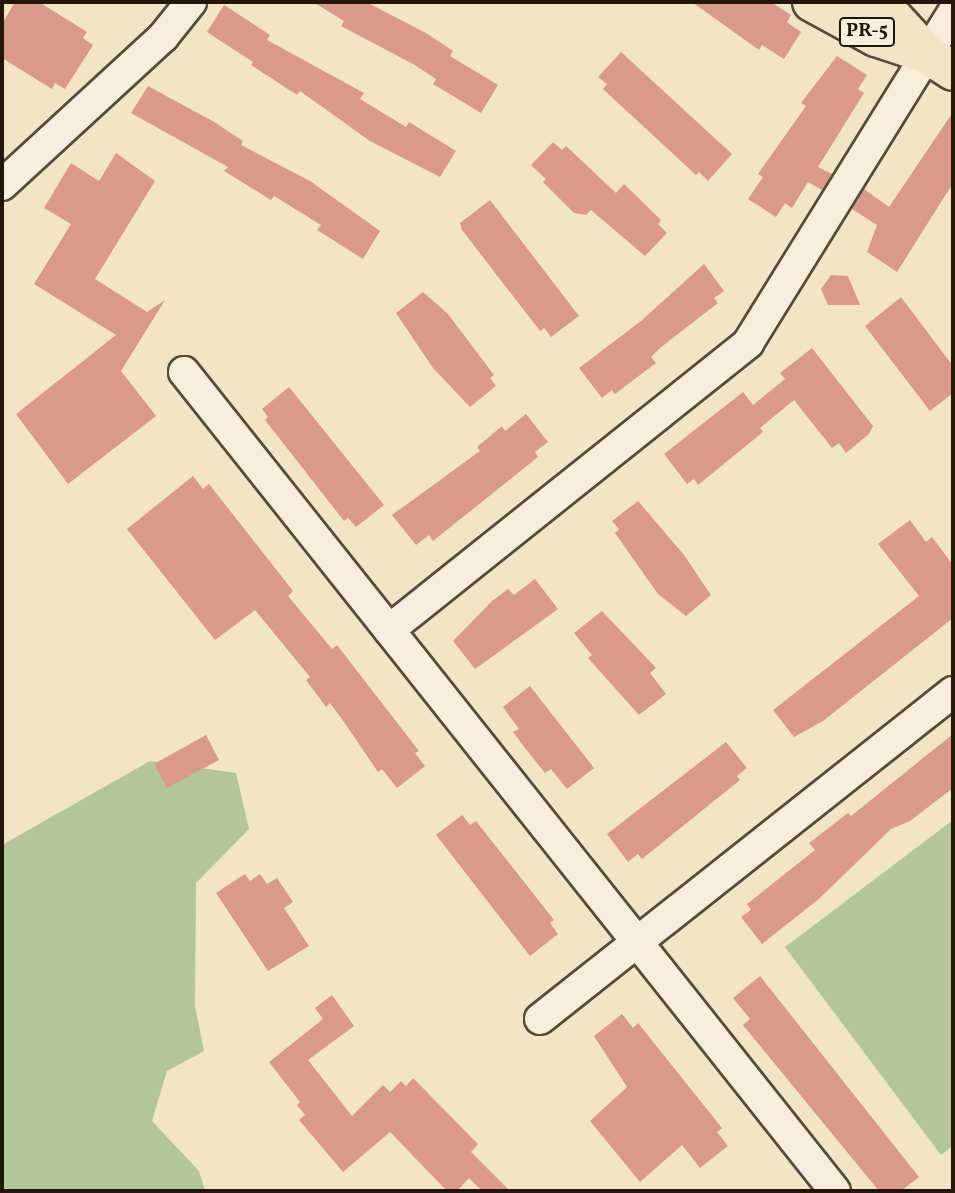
<!DOCTYPE html>
<html>
<head>
<meta charset="utf-8">
<style>
	body { margin:0 }
	#map { position:relative; width:955px; height:1193px; overflow:hidden; background:#f1e4c7; font-family:Vollkorn,serif }
	div>[style] { position:absolute }
	[style*='--x'] { left:calc(var(--x)*1px); top:calc(var(--y)*1px); width:calc(var(--w)*1px); rotate:calc(var(--a)*1deg) }
	.green>* { inset:0; background:#b3c59b }
	.building>* { inset:0; background:#db998b }
	.roads { filter:drop-shadow(2px 0 #564a38) drop-shadow(-2px 0 #564a38) drop-shadow(0 2px #564a38) drop-shadow(0 -2px #564a38) }
	.street>* { height:30px; margin:-15px; padding:0 15px; transform-origin:15px; border-radius:15px; background:#f6eddb }
	.primary>* { height:38px; margin:-19px; padding:0 19px; transform-origin:19px; border-radius:19px; background:#f1e4c7 }
	span { translate:-50% -50%; white-space:nowrap; text-align:center; line-height:1.15; -webkit-text-stroke:6px #f6eddb; paint-order:stroke }
	.shield-label span { padding:2px 5px; background:#f6eddb; border:2px solid; border-radius:5px; -webkit-text-stroke-width:0 }
	.shield-label { font-size:19px; color:#221609; font-weight:700 }
	.frame { position:absolute; inset:0; border:4px solid #221609; pointer-events:none }
</style>
</head>
<body>
<div id="map">
	<div class="green">
		<i style="clip-path:polygon(150px 761px,236px 773px,249px 829px,196px 883px,195px 1006px,204px 1051px,167px 1071px,152px 1121px,199px 1171px,205px 1191px,2px 1191px,2px 845px)"></i>
		<i style="clip-path:polygon(953px 820px,953px 1146px,941px 1155px,785px 947px)"></i>
	</div>
	<div class="building">
		<i style="clip-path:polygon(15px 2px,39px 2px,87px 32px,83px 38px,93px 45px,65px 89px,55px 83px,52px 89px,2px 58px,2px 24px)"></i>
		<i style="clip-path:polygon(313px 2px,366px 2px,426px 33px,453px 51px,450px 56px,498px 85px,481px 113px,433px 84px,436px 79px,413px 64px,341px 26px,344px 21px)"></i>
		<i style="clip-path:polygon(692px 2px,771px 2px,791px 15px,787px 22px,801px 32px,784px 59px,762px 45px,759px 50px)"></i>
		<i style="clip-path:polygon(224px 5px,270px 35px,267px 40px,364px 93px,360px 99px,406px 127px,409px 122px,456px 151px,440px 177px,370px 141px,300px 91px,297px 95px,251px 65px,253px 62px,207px 32px)"></i>
		<i style="clip-path:polygon(621px 52px,732px 154px,708px 181px,699px 172px,696px 175px,603px 89px,607px 84px,598px 77px)"></i>
		<i style="clip-path:polygon(837px 56px,867px 75px,858px 89px,864px 93px,818px 167px,832px 174px,822px 190px,808px 182px,792px 208px,785px 203px,776px 217px,748px 199px,763px 177px,758px 174px,806px 106px,801px 103px)"></i>
		<i style="clip-path:polygon(148px 86px,216px 123px,243px 141px,241px 145px,310px 181px,380px 231px,363px 259px,317px 230px,321px 225px,274px 196px,271px 200px,224px 171px,228px 167px,131px 113px)"></i>
		<i style="clip-path:polygon(953px 112px,953px 183px,897px 272px,867px 252px,877px 225px,852px 209px,864px 189px,889px 207px)"></i>
		<i style="clip-path:polygon(553px 142px,562px 150px,566px 146px,616px 193px,624px 184px,661px 220px,658px 224px,667px 233px,645px 256px,591px 210px,586px 215px,574px 213px,543px 182px,546px 179px,531px 165px)"></i>
		<i style="clip-path:polygon(116px 153px,155px 181px,95px 279px,147px 312px,165px 300px,121px 371px,156px 416px,68px 484px,16px 414px,116px 335px,34px 284px,71px 224px,44px 208px,71px 163px,99px 181px)"></i>
		<i style="clip-path:polygon(490px 200px,579px 316px,551px 337px,544px 328px,540px 331px,462px 230px,460px 223px)"></i>
		<i style="clip-path:polygon(704px 264px,724px 291px,714px 298px,718px 303px,660px 348px,651px 357px,656px 363px,615px 394px,612px 390px,602px 398px,579px 368px,641px 321px)"></i>
		<i style="clip-path:polygon(831px 275px,848px 276px,860px 305px,828px 305px,821px 289px)"></i>
		<i style="clip-path:polygon(423px 292px,448px 314px,494px 375px,490px 378px,496px 386px,470px 407px,433px 368px,396px 313px)"></i>
		<i style="clip-path:polygon(901px 297px,953px 366px,953px 393px,930px 411px,865px 326px)"></i>
		<i style="clip-path:polygon(812px 348px,873px 426px,869px 434px,846px 453px,839px 443px,832px 448px,794px 400px,760px 428px,763px 432px,698px 485px,694px 479px,687px 484px,664px 454px,743px 392px,753px 405px,785px 379px,780px 373px)"></i>
		<i style="clip-path:polygon(289px 387px,384px 505px,356px 527px,348px 518px,344px 521px,265px 420px,268px 417px,262px 409px)"></i>
		<i style="clip-path:polygon(526px 414px,548px 442px,535px 452px,538px 457px,433px 541px,429px 535px,416px 545px,392px 515px,480px 451px,477px 447px,502px 426px,505px 431px)"></i>
		<i style="clip-path:polygon(193px 476px,203px 489px,209px 484px,293px 591px,288px 596px,332px 649px,337px 645px,419px 751px,415px 753px,425px 766px,397px 788px,382px 769px,378px 772px,344px 722px,330px 703px,326px 707px,306px 680px,310px 677px,255px 610px,215px 640px,127px 529px)"></i>
		<i style="clip-path:polygon(638px 501px,684px 555px,711px 595px,686px 616px,658px 594px,615px 533px,619px 529px,612px 521px)"></i>
		<i style="clip-path:polygon(910px 520px,926px 542px,932px 537px,953px 565px,953px 618px,823px 721px,794px 737px,773px 710px,919px 596px,878px 544px)"></i>
		<i style="clip-path:polygon(535px 579px,558px 609px,475px 669px,453px 641px,492px 601px,508px 589px,514px 595px)"></i>
		<i style="clip-path:polygon(602px 611px,656px 668px,650px 673px,666px 694px,639px 715px,588px 658px,592px 655px,574px 633px)"></i>
		<i style="clip-path:polygon(530px 686px,594px 768px,567px 789px,551px 769px,545px 773px,525px 748px,513px 732px,519px 729px,503px 707px)"></i>
		<i style="clip-path:polygon(953px 734px,953px 788px,910px 821px,891px 829px,820px 898px,762px 944px,741px 917px,751px 910px,747px 904px,815px 850px,809px 843px,848px 813px,851px 816px)"></i>
		<i style="clip-path:polygon(206px 735px,219px 760px,167px 788px,154px 764px)"></i>
		<i style="clip-path:polygon(726px 742px,747px 768px,737px 776px,740px 780px,642px 859px,638px 854px,628px 862px,607px 834px)"></i>
		<i style="clip-path:polygon(462px 815px,470px 825px,476px 821px,554px 920px,550px 923px,558px 934px,530px 956px,436px 835px)"></i>
		<i style="clip-path:polygon(245px 874px,250px 881px,260px 874px,267px 884px,277px 878px,293px 902px,284px 908px,309px 946px,268px 971px,216px 893px)"></i>
		<i style="clip-path:polygon(760px 976px,919px 1177px,901px 1191px,879px 1191px,743px 1025px,750px 1019px,733px 998px)"></i>
		<i style="clip-path:polygon(332px 995px,354px 1026px,308px 1060px,352px 1116px,383px 1085px,390px 1092px,401px 1081px,406px 1086px,413px 1078px,478px 1144px,471px 1152px,510px 1191px,482px 1191px,469px 1178px,457px 1191px,447px 1191px,390px 1132px,343px 1172px,299px 1120px,305px 1115px,297px 1105px,300px 1102px,269px 1062px,323px 1019px,315px 1008px)"></i>
		<i style="clip-path:polygon(622px 1014px,633px 1028px,638px 1023px,722px 1128px,717px 1132px,728px 1146px,700px 1168px,682px 1145px,640px 1182px,590px 1121px,627px 1087px,594px 1036px)"></i>
	</div>
	<div class="roads">
		<div class="street">
			<i style="--x:2;--y:185;--w:219;--a:-42.6"></i>
			<i style="--x:163;--y:37;--w:45;--a:-51.3"></i>
			<i style="--x:184;--y:372;--w:1046;--a:51.52"></i>
			<i style="--x:389;--y:630;--w:460;--a:-38.6"></i>
			<i style="--x:748;--y:343;--w:389;--a:-58.2"></i>
			<i style="--x:540;--y:1019;--w:527;--a:-38.37"></i>
		</div>
		<div class="primary">
			<i style="--x:812;--y:2;--w:73;--a:28.7"></i>
			<i style="--x:876;--y:37;--w:54;--a:18.4"></i>
			<i style="--x:927;--y:54;--w:31;--a:33"></i>
			<i style="--x:871;--y:2;--w:21;--a:31"></i>
			<i style="--x:889;--y:13;--w:50;--a:47.4"></i>
		</div>
	</div>
	<div class="shield-label">
		<span style="left:867px;top:32px">PR-5</span>
	</div>
	<div class="frame"></div>
</div>
</body>
</html>
